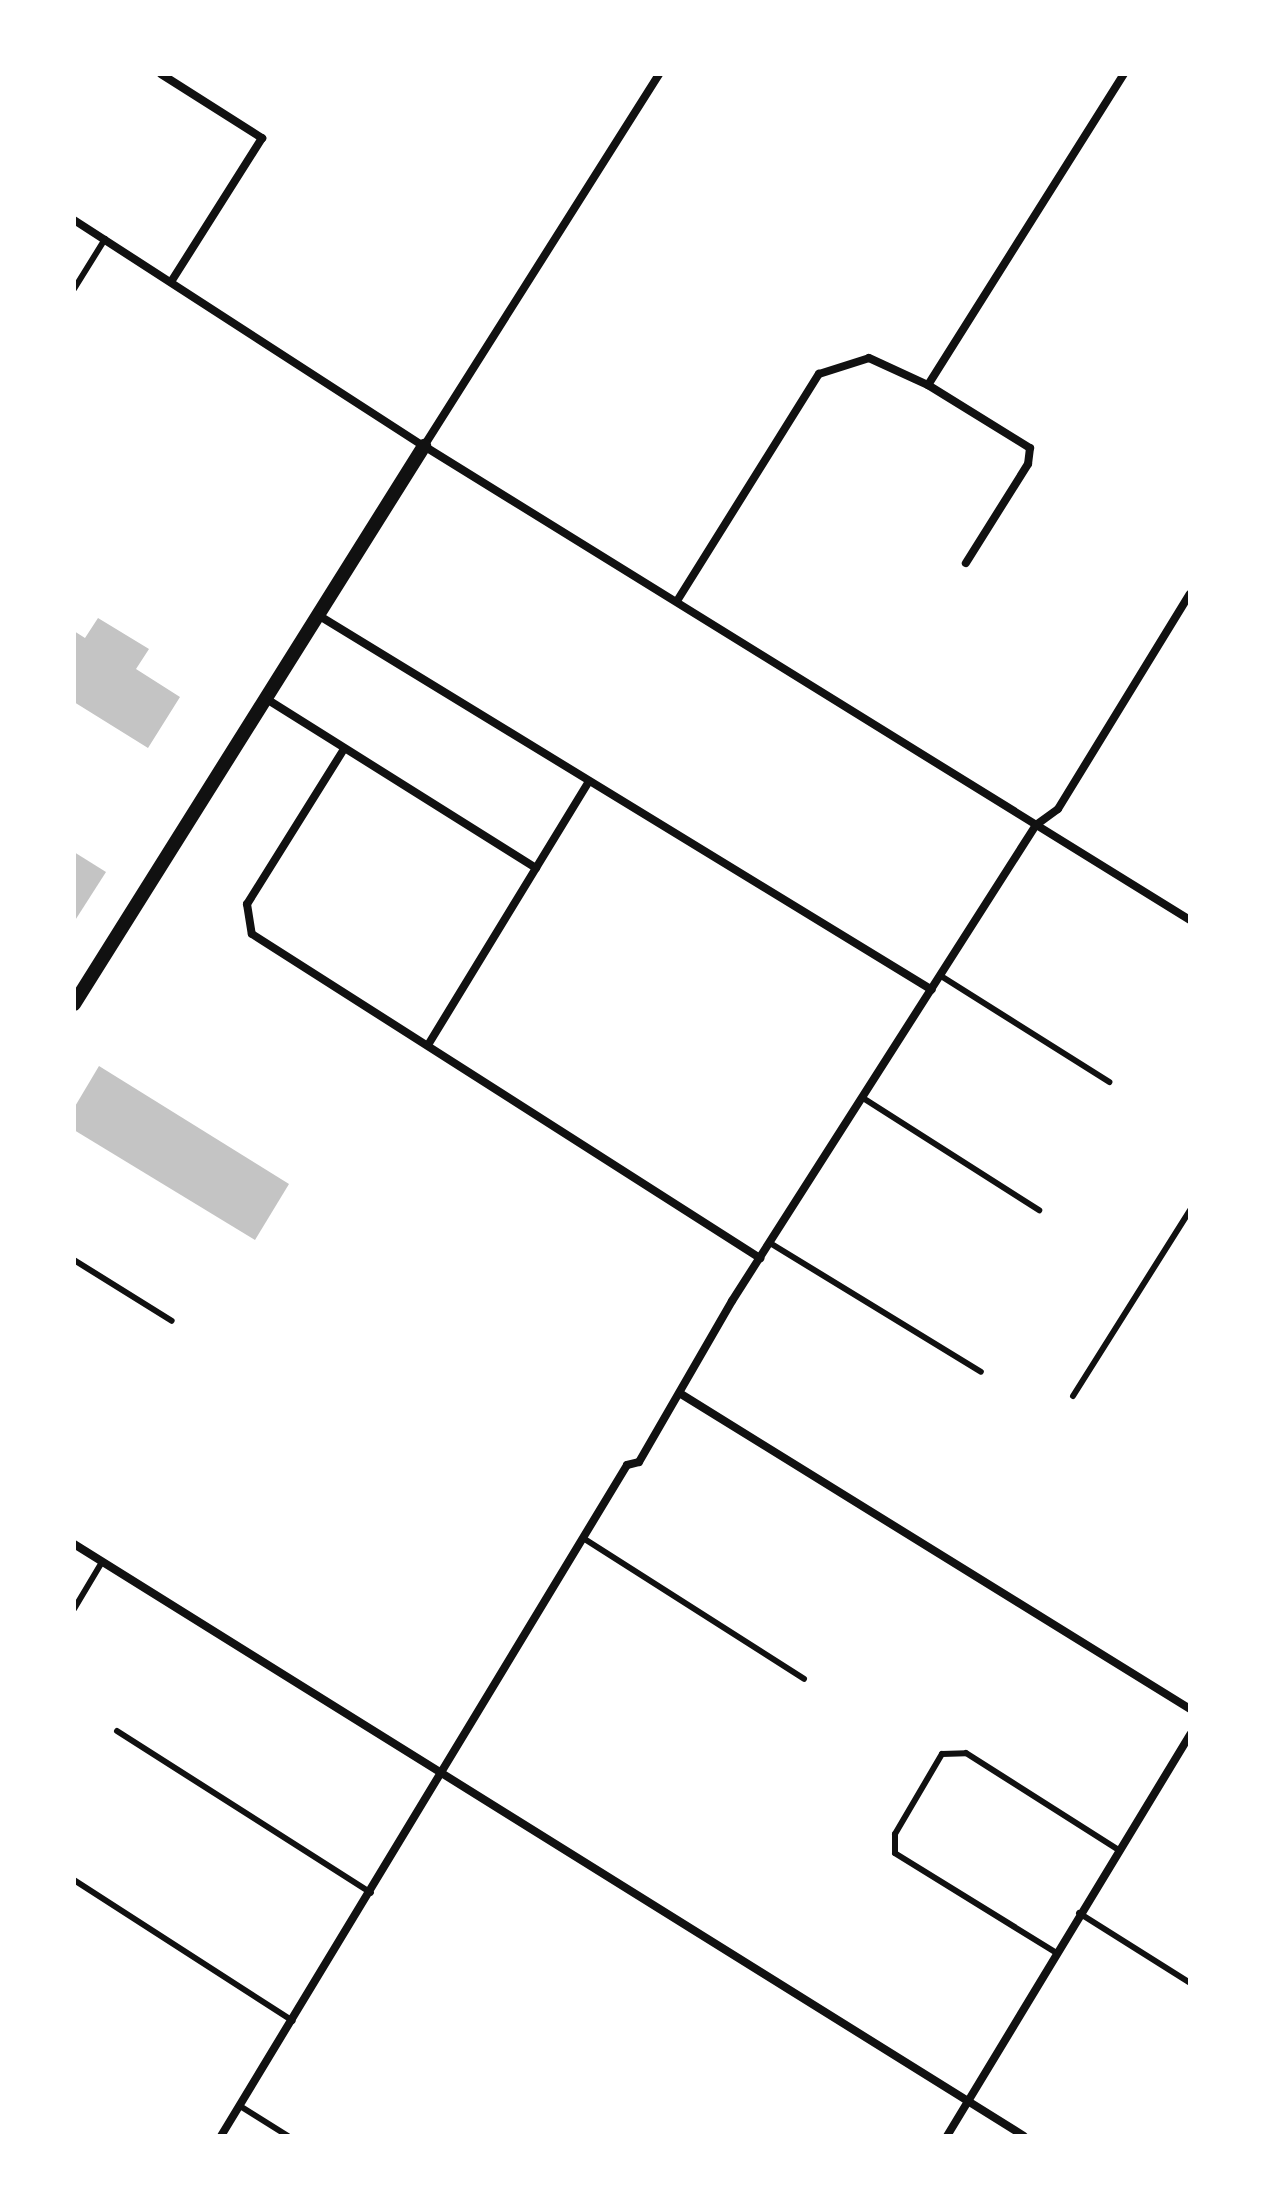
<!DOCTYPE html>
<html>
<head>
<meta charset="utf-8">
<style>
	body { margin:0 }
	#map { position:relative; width:1264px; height:2210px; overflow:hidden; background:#fff; font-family:"Public Sans",sans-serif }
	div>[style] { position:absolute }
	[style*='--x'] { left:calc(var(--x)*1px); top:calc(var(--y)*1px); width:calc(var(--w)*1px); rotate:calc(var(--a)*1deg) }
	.building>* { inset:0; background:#c4c4c4 }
	.service>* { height:6px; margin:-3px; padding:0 3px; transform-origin:3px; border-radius:3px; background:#111 }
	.minor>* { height:8px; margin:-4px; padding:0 4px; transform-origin:4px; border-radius:4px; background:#111 }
	.tertiary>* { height:14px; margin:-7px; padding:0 7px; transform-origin:7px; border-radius:7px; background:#111 }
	span { translate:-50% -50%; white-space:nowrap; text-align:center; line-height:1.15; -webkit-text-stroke:8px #fff; paint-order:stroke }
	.frame { position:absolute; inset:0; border:76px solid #fff; pointer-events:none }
</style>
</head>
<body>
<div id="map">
	<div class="building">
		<i style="clip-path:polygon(98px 618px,149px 649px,136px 669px,180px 697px,148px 748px,74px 702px,74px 631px,85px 638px)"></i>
		<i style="clip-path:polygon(74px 852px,106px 872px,74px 922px)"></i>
		<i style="clip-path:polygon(99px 1066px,289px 1184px,255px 1240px,74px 1130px,74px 1108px)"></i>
	</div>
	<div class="service">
		<i style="--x:74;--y:289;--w:59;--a:-58.2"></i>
		<i style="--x:941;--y:976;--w:199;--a:32.2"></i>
		<i style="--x:863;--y:1098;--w:209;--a:32.5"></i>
		<i style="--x:770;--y:1243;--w:247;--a:31.4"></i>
		<i style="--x:74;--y:1260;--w:115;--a:31.9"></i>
		<i style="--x:1073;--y:1396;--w:220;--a:-57.8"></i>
		<i style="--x:583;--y:1538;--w:262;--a:32.5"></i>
		<i style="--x:74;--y:1609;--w:55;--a:-59.2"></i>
		<i style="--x:117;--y:1731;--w:301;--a:32.5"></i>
		<i style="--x:74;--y:1880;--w:260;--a:32.8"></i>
		<i style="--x:1079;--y:1913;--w:131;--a:32.2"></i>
		<i style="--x:1055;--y:1952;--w:188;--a:-148.3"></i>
		<i style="--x:895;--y:1853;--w:19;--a:-90"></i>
		<i style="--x:895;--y:1834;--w:93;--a:-59.6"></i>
		<i style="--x:942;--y:1754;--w:24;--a:-2"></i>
		<i style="--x:966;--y:1753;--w:179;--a:32.4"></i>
		<i style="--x:240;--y:2106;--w:57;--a:32"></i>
	</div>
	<div class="minor">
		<i style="--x:161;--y:74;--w:120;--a:32.4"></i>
		<i style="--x:262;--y:138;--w:170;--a:122.3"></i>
		<i style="--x:74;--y:220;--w:417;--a:32.9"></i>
		<i style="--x:424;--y:446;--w:901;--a:31.75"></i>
		<i style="--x:928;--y:385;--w:368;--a:-57.8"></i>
		<i style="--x:424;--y:446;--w:440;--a:-57.7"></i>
		<i style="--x:677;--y:601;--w:268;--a:-58"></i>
		<i style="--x:819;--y:374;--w:52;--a:-17.7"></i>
		<i style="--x:869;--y:358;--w:65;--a:24.6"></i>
		<i style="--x:928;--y:385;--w:120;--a:31.7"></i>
		<i style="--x:1030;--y:448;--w:16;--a:97"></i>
		<i style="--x:1028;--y:464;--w:117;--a:122.1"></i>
		<i style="--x:318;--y:615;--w:719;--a:31.41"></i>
		<i style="--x:265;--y:698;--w:320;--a:32.1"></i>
		<i style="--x:344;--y:749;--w:183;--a:122"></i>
		<i style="--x:247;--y:904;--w:30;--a:81"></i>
		<i style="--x:252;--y:934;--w:603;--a:32.53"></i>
		<i style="--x:428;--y:1045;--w:309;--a:-58.6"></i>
		<i style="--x:681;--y:1394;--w:599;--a:31.75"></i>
		<i style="--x:74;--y:1544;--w:1119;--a:31.93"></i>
		<i style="--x:221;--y:2136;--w:784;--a:-58.82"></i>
		<i style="--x:627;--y:1465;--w:12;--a:-14"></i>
		<i style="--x:639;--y:1462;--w:186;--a:-60"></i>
		<i style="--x:732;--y:1301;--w:565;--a:-57.44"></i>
		<i style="--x:1036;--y:825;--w:27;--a:-36"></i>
		<i style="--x:1058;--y:809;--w:252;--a:-58.5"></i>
		<i style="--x:947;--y:2136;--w:470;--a:-58.8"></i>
	</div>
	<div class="tertiary">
		<i style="--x:74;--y:1004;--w:659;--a:-57.9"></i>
	</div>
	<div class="frame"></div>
</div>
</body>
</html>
